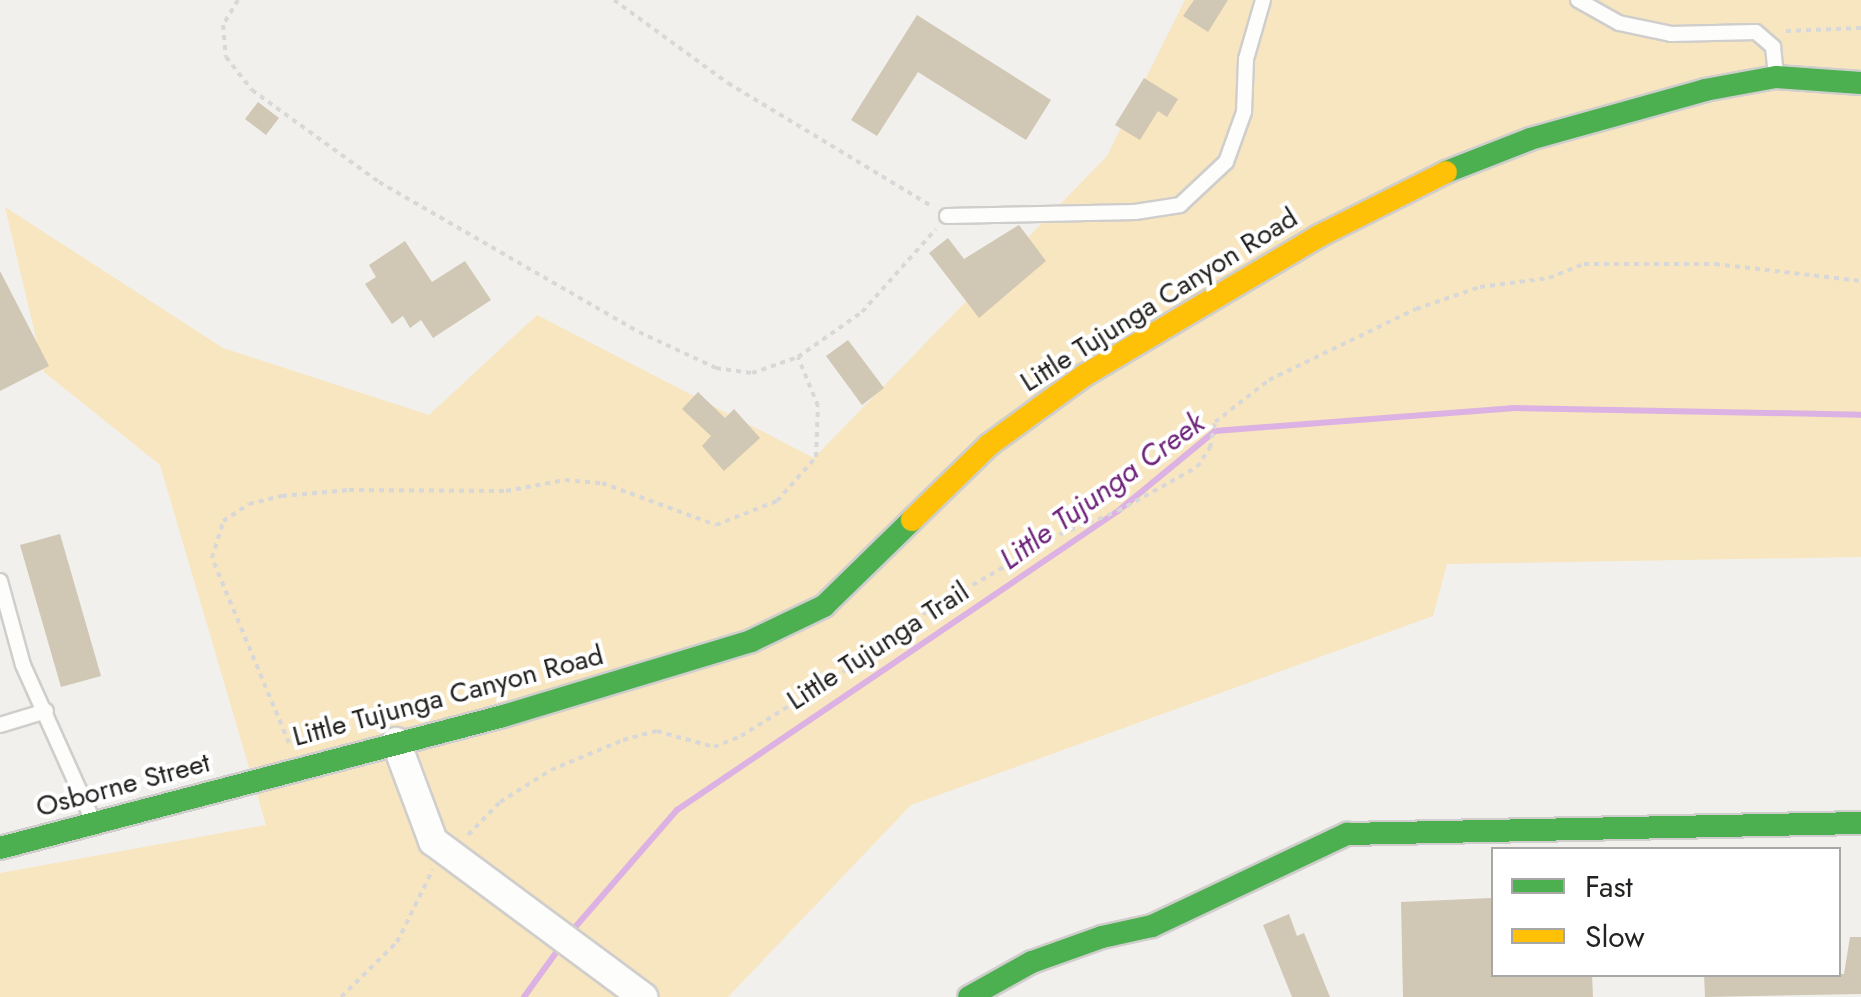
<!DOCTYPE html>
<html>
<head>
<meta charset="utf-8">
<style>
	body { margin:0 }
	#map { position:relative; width:1861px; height:997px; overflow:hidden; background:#f2f0ed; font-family:Jost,sans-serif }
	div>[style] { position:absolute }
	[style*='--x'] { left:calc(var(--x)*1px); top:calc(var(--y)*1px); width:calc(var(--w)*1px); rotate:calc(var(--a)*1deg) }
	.green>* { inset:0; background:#f7e6bf }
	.stream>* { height:6px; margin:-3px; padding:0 3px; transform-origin:3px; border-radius:3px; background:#dcb1e3 }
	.building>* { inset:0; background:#d0c7b4 }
	.path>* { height:4px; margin-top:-2px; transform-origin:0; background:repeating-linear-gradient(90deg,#d8d8d8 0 5px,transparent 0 10px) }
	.roads { filter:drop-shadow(2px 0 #d0cecc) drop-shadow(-2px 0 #d0cecc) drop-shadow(0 2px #d0cecc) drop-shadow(0 -2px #d0cecc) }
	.lane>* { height:14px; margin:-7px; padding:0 7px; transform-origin:7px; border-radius:7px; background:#fdfdfc }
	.street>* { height:28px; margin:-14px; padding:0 14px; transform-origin:14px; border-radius:14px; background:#fdfdfc }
	.fast>* { height:22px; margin:-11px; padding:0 11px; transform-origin:11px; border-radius:11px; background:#4caf50 }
	.slow>* { height:22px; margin:-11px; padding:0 11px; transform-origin:11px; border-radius:11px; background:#ffc107 }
	span { translate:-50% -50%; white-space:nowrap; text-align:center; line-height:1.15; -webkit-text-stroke:8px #fff; paint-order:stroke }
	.street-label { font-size:28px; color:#242321 }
	.water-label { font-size:30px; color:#6e247b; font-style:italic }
	.legend { position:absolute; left:1491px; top:847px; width:350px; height:130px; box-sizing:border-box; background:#fff; border:2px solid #a7a7a6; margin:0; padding:12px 18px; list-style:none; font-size:30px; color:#242321 }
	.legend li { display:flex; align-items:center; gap:20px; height:50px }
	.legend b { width:50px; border:2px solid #a7a7a6 }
</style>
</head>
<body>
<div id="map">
	<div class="green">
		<i style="clip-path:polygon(1185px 0,1861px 0,1861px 557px,1447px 564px,1433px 616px,911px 805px,728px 997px,0 997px,0 873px,266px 825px,160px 465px,44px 372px,5px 207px,223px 348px,429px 415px,537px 315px,814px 458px,1107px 156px)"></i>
	</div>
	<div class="stream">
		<i style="--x:570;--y:933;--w:163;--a:-49"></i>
		<i style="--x:677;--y:810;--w:533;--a:-34.14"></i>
		<i style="--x:1118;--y:511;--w:126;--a:-39.5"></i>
		<i style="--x:1215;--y:431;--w:298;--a:-4.4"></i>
		<i style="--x:1512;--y:408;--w:349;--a:1.1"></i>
		<i style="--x:524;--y:997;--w:62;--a:-54.2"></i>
	</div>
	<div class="building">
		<i style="clip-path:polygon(1194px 0,1228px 0,1208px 32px,1183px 16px)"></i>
		<i style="clip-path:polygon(917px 15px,1051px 100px,1026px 140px,918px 72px,877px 136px,851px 120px)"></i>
		<i style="clip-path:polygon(1144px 78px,1178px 99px,1167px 117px,1158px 111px,1140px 140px,1115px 125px)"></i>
		<i style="clip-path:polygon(258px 102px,279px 118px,266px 135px,245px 119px)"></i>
		<i style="clip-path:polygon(1019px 225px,1046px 261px,979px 318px,929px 253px,948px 238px,964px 259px)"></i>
		<i style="clip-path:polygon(405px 241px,432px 282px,465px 261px,491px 300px,433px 338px,421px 320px,410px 328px,403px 316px,392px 324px,365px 284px,376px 277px,369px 265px)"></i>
		<i style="clip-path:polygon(0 271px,49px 366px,0 391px)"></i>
		<i style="clip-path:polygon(848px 340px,884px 388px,862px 405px,826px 356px)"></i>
		<i style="clip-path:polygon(698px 392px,725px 418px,734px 409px,760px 438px,724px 471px,702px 446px,711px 436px,682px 409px)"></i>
		<i style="clip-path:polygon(60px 534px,101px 676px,61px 687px,20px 545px)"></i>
		<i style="clip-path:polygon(1491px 898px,1493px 974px,1592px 974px,1593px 997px,1403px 997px,1401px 902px)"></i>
		<i style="clip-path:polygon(1289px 914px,1297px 936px,1304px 933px,1330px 997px,1292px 997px,1263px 925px)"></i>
		<i style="clip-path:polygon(1850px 937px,1861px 937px,1861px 994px,1705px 997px,1704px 974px,1844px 974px)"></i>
	</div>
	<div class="path">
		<i style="--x:238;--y:0;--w:29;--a:121"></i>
		<i style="--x:223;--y:25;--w:32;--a:85"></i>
		<i style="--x:226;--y:57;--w:42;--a:51.8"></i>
		<i style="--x:252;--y:90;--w:157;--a:35.9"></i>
		<i style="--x:379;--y:182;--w:300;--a:30"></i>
		<i style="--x:639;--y:332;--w:85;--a:25.1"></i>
		<i style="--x:716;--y:368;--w:36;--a:8"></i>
		<i style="--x:752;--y:373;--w:49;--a:-19.2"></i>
		<i style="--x:798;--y:357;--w:78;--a:-35.1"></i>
		<i style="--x:862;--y:312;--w:111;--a:-48.3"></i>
		<i style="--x:614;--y:0;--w:141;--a:36.1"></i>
		<i style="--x:728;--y:83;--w:240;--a:31.2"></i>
		<i style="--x:1786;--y:31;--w:75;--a:-2.3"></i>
		<i style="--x:289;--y:743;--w:200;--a:-112.6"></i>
		<i style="--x:212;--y:558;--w:39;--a:-73"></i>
		<i style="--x:223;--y:521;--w:31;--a:-33"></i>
		<i style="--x:249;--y:504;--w:34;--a:-14"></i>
		<i style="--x:282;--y:496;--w:67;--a:-5.1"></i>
		<i style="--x:349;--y:490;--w:157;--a:0.4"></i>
		<i style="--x:506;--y:491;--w:60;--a:-10.6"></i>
		<i style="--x:565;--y:480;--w:37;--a:5"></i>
		<i style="--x:602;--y:483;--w:121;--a:20.2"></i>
		<i style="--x:716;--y:525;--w:66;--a:-21.5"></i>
		<i style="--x:777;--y:501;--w:59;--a:-48.4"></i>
		<i style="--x:816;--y:457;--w:51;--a:-87.8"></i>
		<i style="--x:818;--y:406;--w:53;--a:-112.2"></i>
		<i style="--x:468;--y:835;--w:46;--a:-45.9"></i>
		<i style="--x:500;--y:802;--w:60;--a:-32.1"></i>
		<i style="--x:551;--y:770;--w:78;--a:-22.6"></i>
		<i style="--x:623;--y:740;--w:35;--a:-15"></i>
		<i style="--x:657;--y:731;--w:59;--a:15.7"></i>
		<i style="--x:714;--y:747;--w:29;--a:-22"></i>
		<i style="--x:741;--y:736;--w:169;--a:-32.2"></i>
		<i style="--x:884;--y:646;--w:55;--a:-39.1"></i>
		<i style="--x:927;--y:611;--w:43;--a:-29.6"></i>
		<i style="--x:964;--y:590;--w:112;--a:-30"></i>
		<i style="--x:1061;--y:534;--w:61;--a:-22"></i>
		<i style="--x:1118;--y:511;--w:90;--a:-29.1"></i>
		<i style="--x:1197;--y:467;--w:23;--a:-56"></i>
		<i style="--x:1210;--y:448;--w:26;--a:-79"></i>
		<i style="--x:1215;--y:422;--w:68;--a:-37.9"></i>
		<i style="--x:1269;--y:380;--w:163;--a:-25.8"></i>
		<i style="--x:1416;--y:309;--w:68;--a:-19"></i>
		<i style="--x:1480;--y:287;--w:70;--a:-7.4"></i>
		<i style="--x:1549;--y:278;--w:38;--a:-22"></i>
		<i style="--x:1584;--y:264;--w:131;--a:0"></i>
		<i style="--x:1715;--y:264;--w:147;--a:6.6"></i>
		<i style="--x:341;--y:997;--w:78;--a:-44.5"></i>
		<i style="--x:397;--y:942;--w:81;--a:-63.7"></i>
	</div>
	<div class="roads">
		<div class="lane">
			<i style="--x:1578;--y:0;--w:47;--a:29.3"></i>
			<i style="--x:1619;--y:23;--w:53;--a:11.9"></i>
			<i style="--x:1671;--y:34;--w:85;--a:-1.3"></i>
			<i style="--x:1756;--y:32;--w:23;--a:41"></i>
			<i style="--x:1773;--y:47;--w:29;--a:84"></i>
			<i style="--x:947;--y:216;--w:188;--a:-1.2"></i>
			<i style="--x:1135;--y:212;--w:46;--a:-8.8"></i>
			<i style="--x:1180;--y:205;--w:63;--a:-43.1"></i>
			<i style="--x:1226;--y:162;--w:53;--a:-70.2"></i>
			<i style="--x:1244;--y:112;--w:53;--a:-87.8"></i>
			<i style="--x:1246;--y:59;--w:61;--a:-73.9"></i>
			<i style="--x:0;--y:581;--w:87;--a:74.7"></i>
			<i style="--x:23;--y:665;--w:173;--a:65.8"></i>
			<i style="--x:0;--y:725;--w:48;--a:-16.9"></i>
		</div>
		<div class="street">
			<i style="--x:396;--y:742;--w:106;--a:69.5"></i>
			<i style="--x:433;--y:841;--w:262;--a:36.6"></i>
		</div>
		<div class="fast">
			<i style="--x:1446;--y:172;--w:90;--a:-21.4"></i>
			<i style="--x:1530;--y:139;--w:182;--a:-15.6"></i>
			<i style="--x:1705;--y:90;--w:72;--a:-10.4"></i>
			<i style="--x:1776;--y:77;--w:85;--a:4"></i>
			<i style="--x:0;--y:848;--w:520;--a:-14.7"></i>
			<i style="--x:503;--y:716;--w:259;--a:-16.8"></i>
			<i style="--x:751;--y:641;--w:81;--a:-25.6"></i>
			<i style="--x:824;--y:606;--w:123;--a:-44.3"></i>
			<i style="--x:969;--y:997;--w:72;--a:-29.1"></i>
			<i style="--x:1032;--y:962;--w:74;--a:-19.7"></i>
			<i style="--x:1102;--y:937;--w:51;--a:-12.4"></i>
			<i style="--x:1152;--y:926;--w:216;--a:-25.3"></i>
			<i style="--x:1347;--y:834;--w:514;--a:-1.23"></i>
		</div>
		<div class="slow">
			<i style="--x:912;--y:520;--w:107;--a:-44.2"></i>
			<i style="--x:989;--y:445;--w:119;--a:-36.1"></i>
			<i style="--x:1085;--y:375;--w:272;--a:-30.7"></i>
			<i style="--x:1319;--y:236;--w:142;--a:-26.7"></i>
		</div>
	</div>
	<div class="street-label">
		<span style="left:1159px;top:300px;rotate:-32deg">Little Tujunga Canyon Road</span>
		<span style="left:878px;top:646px;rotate:-33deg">Little Tujunga Trail</span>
		<span style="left:448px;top:696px;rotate:-15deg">Little Tujunga Canyon Road</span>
		<span style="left:123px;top:785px;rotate:-15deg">Osborne Street</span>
	</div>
	<div class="water-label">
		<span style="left:1102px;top:491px;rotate:-36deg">Little Tujunga Creek</span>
	</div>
	<ul class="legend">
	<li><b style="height:12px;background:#4caf50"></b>Fast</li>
	<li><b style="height:12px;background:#ffc107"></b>Slow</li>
	</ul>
</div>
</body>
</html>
